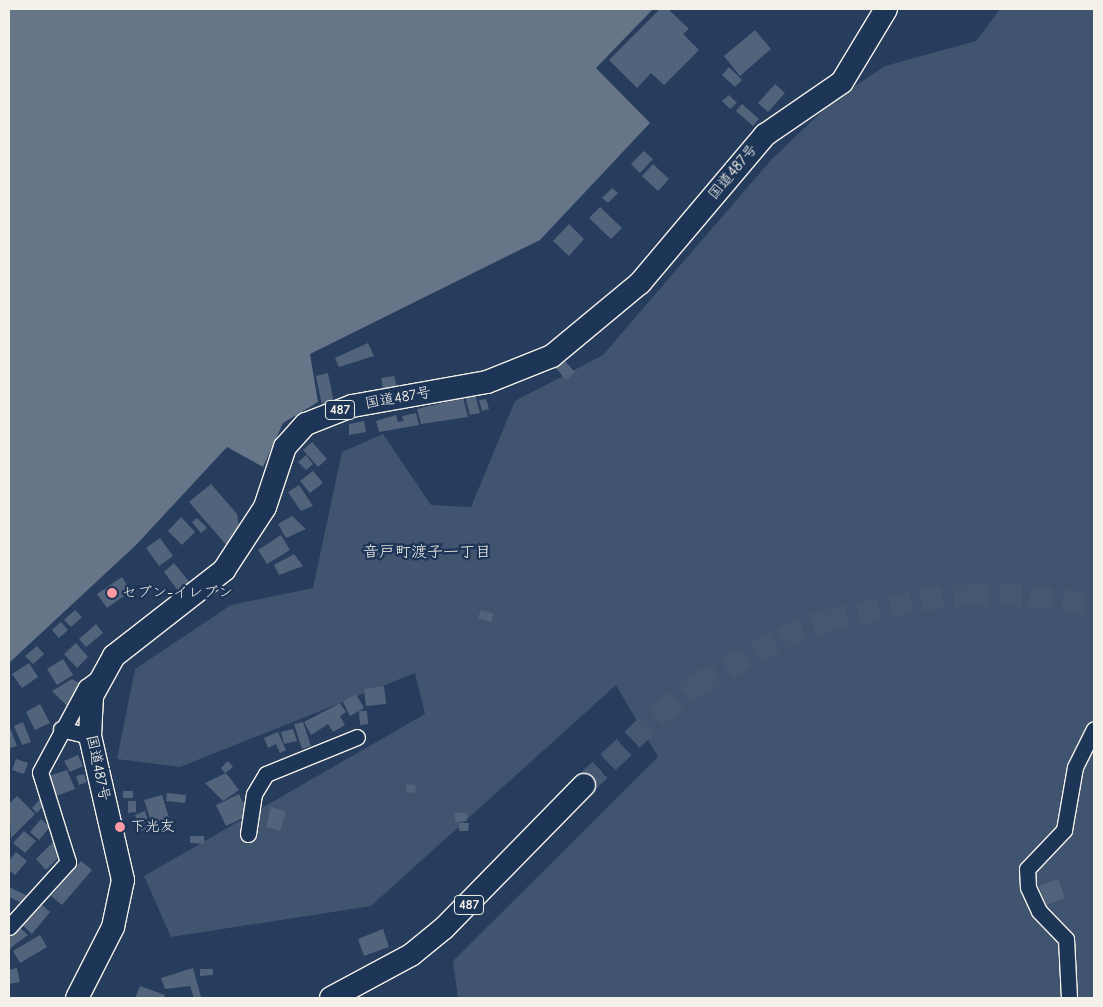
<!DOCTYPE html>
<html>
<head>
<meta charset="utf-8">
<style>
	body { margin:0 }
	#map { position:relative; width:1103px; height:1007px; overflow:hidden; background:#263d5d; font-family:"Comic Neue","Klee One",sans-serif }
	div>[style] { position:absolute }
	[style*='--x'] { left:calc(var(--x)*1px); top:calc(var(--y)*1px); width:calc(var(--w)*1px); rotate:calc(var(--a)*1deg) }
	.green>* { inset:0; background:#40546f }
	.water>* { inset:0; background:#677588 }
	.building>* { inset:0; background:#52647b }
	.highway-tunnel>* { height:22px; margin-top:-11px; transform-origin:0; background:repeating-linear-gradient(90deg,#455872 0 22px,transparent 0 33px) }
	.roads { filter:drop-shadow(1px 0 #f4f1e8) drop-shadow(-1px 0 #f4f1e8) drop-shadow(0 1px #f4f1e8) drop-shadow(0 -1px #f4f1e8) }
	.minor>* { height:15px; margin:-7.5px; padding:0 7.5px; transform-origin:7.5px; border-radius:7.5px; background:#1d3557 }
	.highway>* { height:22px; margin:-11px; padding:0 11px; transform-origin:11px; border-radius:11px; background:#1d3557 }
	.dots>* { width:14px; height:14px; translate:-50% -50%; box-sizing:border-box; border:2px solid #1d3557; border-radius:50% }
	span { translate:-50% -50%; white-space:nowrap; text-align:center; line-height:1.15; -webkit-text-stroke:5px #1d3557; paint-order:stroke }
	.shield-label span { padding:1px 4px; background:#1d3557; border:1px solid; border-radius:4px; -webkit-text-stroke-width:0 }
	.shield-label { font-size:14px; color:#f4f1e8; font-weight:700 }
	.street-label { font-size:15px; color:#f4f1e8 }
	.poi-label { font-size:15px; color:#f4f1e8 }
	.left { translate:0 -50%; text-align:left }
	.neighbourhood-label { font-size:16px; color:#f4f1e8 }
	.frame { position:absolute; inset:0; border:10px solid #f4f1e8; pointer-events:none }
</style>
</head>
<body>
<div id="map">
	<div class="green">
		<i style="clip-path:polygon(1000px 9px,1094px 9px,1094px 998px,458px 998px,453px 961px,658px 757px,616px 685px,371px 906px,171px 937px,144px 876px,425px 714px,415px 673px,180px 767px,117px 759px,135px 669px,231px 605px,313px 588px,342px 452px,383px 434px,431px 505px,471px 507px,515px 401px,603px 355px,771px 160px,834px 100px,885px 66px,976px 41px)"></i>
	</div>
	<div class="water">
		<i style="clip-path:polygon(9px 9px,653px 9px,596px 68px,650px 123px,540px 240px,310px 354px,318px 402px,283px 423px,263px 467px,227px 447px,136px 545px,9px 663px)"></i>
	</div>
	<div class="building">
		<i style="clip-path:polygon(660px 9px,668px 9px,689px 29px,683px 34px,699px 50px,664px 85px,651px 73px,637px 88px,609px 60px)"></i>
		<i style="clip-path:polygon(755px 30px,771px 49px,740px 76px,724px 56px)"></i>
		<i style="clip-path:polygon(729px 67px,742px 80px,735px 87px,722px 75px)"></i>
		<i style="clip-path:polygon(775px 84px,785px 93px,768px 112px,758px 103px)"></i>
		<i style="clip-path:polygon(729px 95px,737px 103px,730px 109px,722px 101px)"></i>
		<i style="clip-path:polygon(742px 104px,759px 119px,753px 126px,736px 111px)"></i>
		<i style="clip-path:polygon(644px 151px,653px 159px,640px 173px,631px 164px)"></i>
		<i style="clip-path:polygon(653px 164px,669px 179px,658px 191px,642px 176px)"></i>
		<i style="clip-path:polygon(612px 188px,618px 193px,608px 203px,602px 198px)"></i>
		<i style="clip-path:polygon(600px 207px,622px 228px,611px 239px,589px 218px)"></i>
		<i style="clip-path:polygon(569px 224px,584px 239px,569px 256px,553px 241px)"></i>
		<i style="clip-path:polygon(368px 343px,374px 356px,339px 367px,335px 358px)"></i>
		<i style="clip-path:polygon(563px 359px,575px 372px,566px 380px,555px 367px)"></i>
		<i style="clip-path:polygon(328px 373px,334px 403px,322px 405px,316px 376px)"></i>
		<i style="clip-path:polygon(394px 376px,397px 387px,383px 389px,381px 378px)"></i>
		<i style="clip-path:polygon(475px 394px,480px 413px,470px 415px,465px 396px)"></i>
		<i style="clip-path:polygon(463px 398px,468px 417px,421px 424px,417px 409px)"></i>
		<i style="clip-path:polygon(486px 399px,489px 409px,482px 411px,479px 400px)"></i>
		<i style="clip-path:polygon(416px 413px,419px 425px,379px 432px,376px 421px,396px 415px,398px 422px,404px 421px,402px 416px)"></i>
		<i style="clip-path:polygon(364px 421px,366px 432px,349px 435px,349px 424px)"></i>
		<i style="clip-path:polygon(312px 442px,327px 459px,318px 467px,303px 450px)"></i>
		<i style="clip-path:polygon(306px 455px,313px 464px,306px 470px,298px 462px)"></i>
		<i style="clip-path:polygon(313px 471px,323px 483px,310px 493px,300px 481px)"></i>
		<i style="clip-path:polygon(211px 484px,237px 514px,240px 532px,229px 548px,189px 502px)"></i>
		<i style="clip-path:polygon(299px 485px,313px 506px,301px 511px,288px 492px)"></i>
		<i style="clip-path:polygon(292px 516px,306px 529px,286px 538px,278px 524px)"></i>
		<i style="clip-path:polygon(181px 517px,195px 532px,182px 545px,168px 531px)"></i>
		<i style="clip-path:polygon(197px 518px,207px 528px,201px 533px,192px 522px)"></i>
		<i style="clip-path:polygon(281px 535px,290px 550px,267px 564px,258px 550px)"></i>
		<i style="clip-path:polygon(160px 538px,173px 556px,159px 566px,146px 548px)"></i>
		<i style="clip-path:polygon(294px 554px,303px 566px,279px 575px,274px 565px)"></i>
		<i style="clip-path:polygon(174px 563px,190px 583px,179px 592px,164px 572px)"></i>
		<i style="clip-path:polygon(122px 577px,131px 591px,107px 608px,97px 594px)"></i>
		<i style="clip-path:polygon(75px 610px,82px 617px,71px 627px,64px 620px)"></i>
		<i style="clip-path:polygon(481px 610px,494px 614px,491px 622px,478px 618px)"></i>
		<i style="clip-path:polygon(61px 622px,68px 630px,59px 638px,52px 630px)"></i>
		<i style="clip-path:polygon(96px 624px,103px 633px,86px 647px,79px 639px)"></i>
		<i style="clip-path:polygon(76px 643px,88px 657px,77px 668px,64px 654px)"></i>
		<i style="clip-path:polygon(37px 646px,44px 654px,33px 664px,25px 656px)"></i>
		<i style="clip-path:polygon(63px 659px,73px 675px,57px 685px,47px 669px)"></i>
		<i style="clip-path:polygon(29px 663px,38px 677px,22px 688px,12px 674px)"></i>
		<i style="clip-path:polygon(72px 679px,81px 684px,69px 708px,52px 691px)"></i>
		<i style="clip-path:polygon(384px 686px,386px 704px,366px 706px,364px 689px)"></i>
		<i style="clip-path:polygon(356px 694px,364px 708px,350px 716px,343px 702px)"></i>
		<i style="clip-path:polygon(340px 703px,346px 712px,340px 716px,345px 725px,333px 732px,328px 724px,311px 735px,304px 722px)"></i>
		<i style="clip-path:polygon(40px 704px,50px 723px,35px 730px,26px 712px)"></i>
		<i style="clip-path:polygon(359px 711px,367px 711px,368px 724px,360px 725px)"></i>
		<i style="clip-path:polygon(23px 722px,31px 742px,22px 745px,14px 726px)"></i>
		<i style="clip-path:polygon(303px 722px,311px 746px,302px 749px,294px 724px)"></i>
		<i style="clip-path:polygon(293px 729px,297px 741px,284px 744px,281px 732px)"></i>
		<i style="clip-path:polygon(11px 730px,17px 746px,9px 748px,9px 731px)"></i>
		<i style="clip-path:polygon(278px 732px,286px 750px,280px 753px,276px 744px,268px 748px,264px 738px)"></i>
		<i style="clip-path:polygon(78px 755px,83px 766px,70px 772px,64px 761px)"></i>
		<i style="clip-path:polygon(16px 759px,28px 763px,24px 774px,12px 770px)"></i>
		<i style="clip-path:polygon(228px 761px,233px 767px,225px 773px,221px 768px)"></i>
		<i style="clip-path:polygon(67px 770px,75px 789px,56px 796px,49px 776px)"></i>
		<i style="clip-path:polygon(226px 773px,239px 790px,223px 801px,205px 783px)"></i>
		<i style="clip-path:polygon(84px 774px,87px 782px,79px 785px,76px 776px)"></i>
		<i style="clip-path:polygon(407px 784px,416px 785px,415px 793px,406px 792px)"></i>
		<i style="clip-path:polygon(123px 791px,133px 791px,133px 798px,123px 798px)"></i>
		<i style="clip-path:polygon(167px 793px,186px 795px,185px 803px,166px 801px)"></i>
		<i style="clip-path:polygon(239px 794px,249px 815px,226px 826px,216px 805px)"></i>
		<i style="clip-path:polygon(162px 795px,170px 821px,153px 827px,144px 800px)"></i>
		<i style="clip-path:polygon(17px 796px,35px 814px,11px 838px,9px 804px)"></i>
		<i style="clip-path:polygon(40px 799px,45px 804px,37px 813px,32px 808px)"></i>
		<i style="clip-path:polygon(128px 801px,136px 801px,136px 812px,128px 813px)"></i>
		<i style="clip-path:polygon(271px 807px,286px 811px,280px 831px,266px 827px)"></i>
		<i style="clip-path:polygon(145px 811px,150px 828px,141px 831px,135px 815px)"></i>
		<i style="clip-path:polygon(455px 813px,467px 813px,467px 821px,455px 822px)"></i>
		<i style="clip-path:polygon(41px 819px,50px 827px,39px 840px,30px 832px)"></i>
		<i style="clip-path:polygon(459px 823px,469px 823px,468px 831px,459px 831px)"></i>
		<i style="clip-path:polygon(24px 831px,36px 841px,25px 853px,13px 843px)"></i>
		<i style="clip-path:polygon(190px 836px,204px 836px,204px 844px,190px 843px)"></i>
		<i style="clip-path:polygon(53px 842px,64px 852px,46px 870px,36px 859px)"></i>
		<i style="clip-path:polygon(16px 852px,27px 861px,15px 875px,9px 870px,9px 861px)"></i>
		<i style="clip-path:polygon(81px 861px,92px 870px,62px 905px,51px 896px)"></i>
		<i style="clip-path:polygon(1058px 879px,1065px 898px,1046px 905px,1039px 886px)"></i>
		<i style="clip-path:polygon(9px 887px,30px 897px,26px 905px,9px 897px)"></i>
		<i style="clip-path:polygon(41px 904px,50px 912px,32px 934px,22px 925px)"></i>
		<i style="clip-path:polygon(18px 926px,28px 935px,9px 949px,9px 936px)"></i>
		<i style="clip-path:polygon(383px 929px,389px 947px,364px 956px,358px 939px)"></i>
		<i style="clip-path:polygon(40px 935px,47px 947px,20px 963px,13px 951px)"></i>
		<i style="clip-path:polygon(17px 968px,20px 982px,9px 984px,9px 970px)"></i>
		<i style="clip-path:polygon(193px 968px,201px 997px,194px 998px,190px 986px,165px 989px,161px 978px)"></i>
		<i style="clip-path:polygon(200px 969px,213px 969px,213px 975px,200px 976px)"></i>
		<i style="clip-path:polygon(140px 986px,165px 995px,164px 998px,135px 998px)"></i>
	</div>
	<div class="highway-tunnel">
		<i style="--x:584;--y:785;--w:103;--a:-43.4"></i>
		<i style="--x:659;--y:714;--w:49;--a:-37.6"></i>
		<i style="--x:698;--y:684;--w:96;--a:-28.7"></i>
		<i style="--x:782;--y:638;--w:47;--a:-21.1"></i>
		<i style="--x:826;--y:621;--w:97;--a:-12.5"></i>
		<i style="--x:921;--y:600;--w:46;--a:-6.2"></i>
		<i style="--x:967;--y:595;--w:63;--a:0.9"></i>
		<i style="--x:1030;--y:596;--w:65;--a:8"></i>
	</div>
	<div class="roads">
		<div class="minor">
			<i style="--x:61;--y:729;--w:30;--a:14"></i>
			<i style="--x:248;--y:834;--w:40;--a:-81.5"></i>
			<i style="--x:254;--y:794;--w:23;--a:-59"></i>
			<i style="--x:266;--y:774;--w:98;--a:-22.1"></i>
			<i style="--x:9;--y:927;--w:88;--a:-47.8"></i>
			<i style="--x:68;--y:862;--w:94;--a:-107.3"></i>
			<i style="--x:40;--y:772;--w:97;--a:-61.6"></i>
			<i style="--x:86;--y:687;--w:10;--a:-37"></i>
			<i style="--x:1069;--y:998;--w:59;--a:-92.9"></i>
			<i style="--x:1066;--y:939;--w:39;--a:-134"></i>
			<i style="--x:1039;--y:911;--w:26;--a:-115"></i>
			<i style="--x:1028;--y:887;--w:18;--a:-93"></i>
			<i style="--x:1027;--y:869;--w:54;--a:-46.5"></i>
			<i style="--x:1064;--y:830;--w:64;--a:-80.1"></i>
			<i style="--x:1075;--y:767;--w:42;--a:-63.4"></i>
		</div>
		<div class="highway">
			<i style="--x:77;--y:998;--w:80;--a:-63.1"></i>
			<i style="--x:113;--y:927;--w:48;--a:-78"></i>
			<i style="--x:123;--y:880;--w:148;--a:-102.9"></i>
			<i style="--x:90;--y:736;--w:40;--a:-87.1"></i>
			<i style="--x:92;--y:696;--w:46;--a:-61.2"></i>
			<i style="--x:114;--y:656;--w:140;--a:-38"></i>
			<i style="--x:224;--y:570;--w:75;--a:-56.9"></i>
			<i style="--x:265;--y:507;--w:63;--a:-71.6"></i>
			<i style="--x:285;--y:447;--w:31;--a:-48"></i>
			<i style="--x:306;--y:424;--w:49;--a:-21.4"></i>
			<i style="--x:352;--y:406;--w:137;--a:-10.1"></i>
			<i style="--x:487;--y:382;--w:70;--a:-21.8"></i>
			<i style="--x:552;--y:356;--w:114;--a:-39.7"></i>
			<i style="--x:640;--y:283;--w:194;--a:-49.8"></i>
			<i style="--x:765;--y:135;--w:93;--a:-34.5"></i>
			<i style="--x:842;--y:82;--w:85;--a:-58.9"></i>
			<i style="--x:331;--y:998;--w:91;--a:-28.3"></i>
			<i style="--x:411;--y:955;--w:43;--a:-39.3"></i>
			<i style="--x:444;--y:928;--w:200;--a:-45.6"></i>
		</div>
	</div>
	<div class="dots">
		<i style="left:112px;top:593px;background:#ff9aa2"></i>
		<i style="left:120px;top:827px;background:#ff9aa2"></i>
	</div>
	<div class="shield-label">
		<span style="left:340px;top:410px">487</span>
		<span style="left:469px;top:905px">487</span>
	</div>
	<div class="street-label">
		<span style="left:733px;top:172px;rotate:-50deg">国道487号</span>
		<span style="left:398px;top:398px;rotate:-10deg">国道487号</span>
		<span style="left:98px;top:768px;rotate:78deg">国道487号</span>
	</div>
	<div class="poi-label">
		<span class="left" style="left:122px;top:593px">セブン-イレブン</span>
		<span class="left" style="left:130px;top:827px">下光友</span>
	</div>
	<div class="neighbourhood-label">
		<span style="left:427px;top:552px">音戸町渡子一丁目</span>
	</div>
	<div class="frame"></div>
</div>
</body>
</html>
